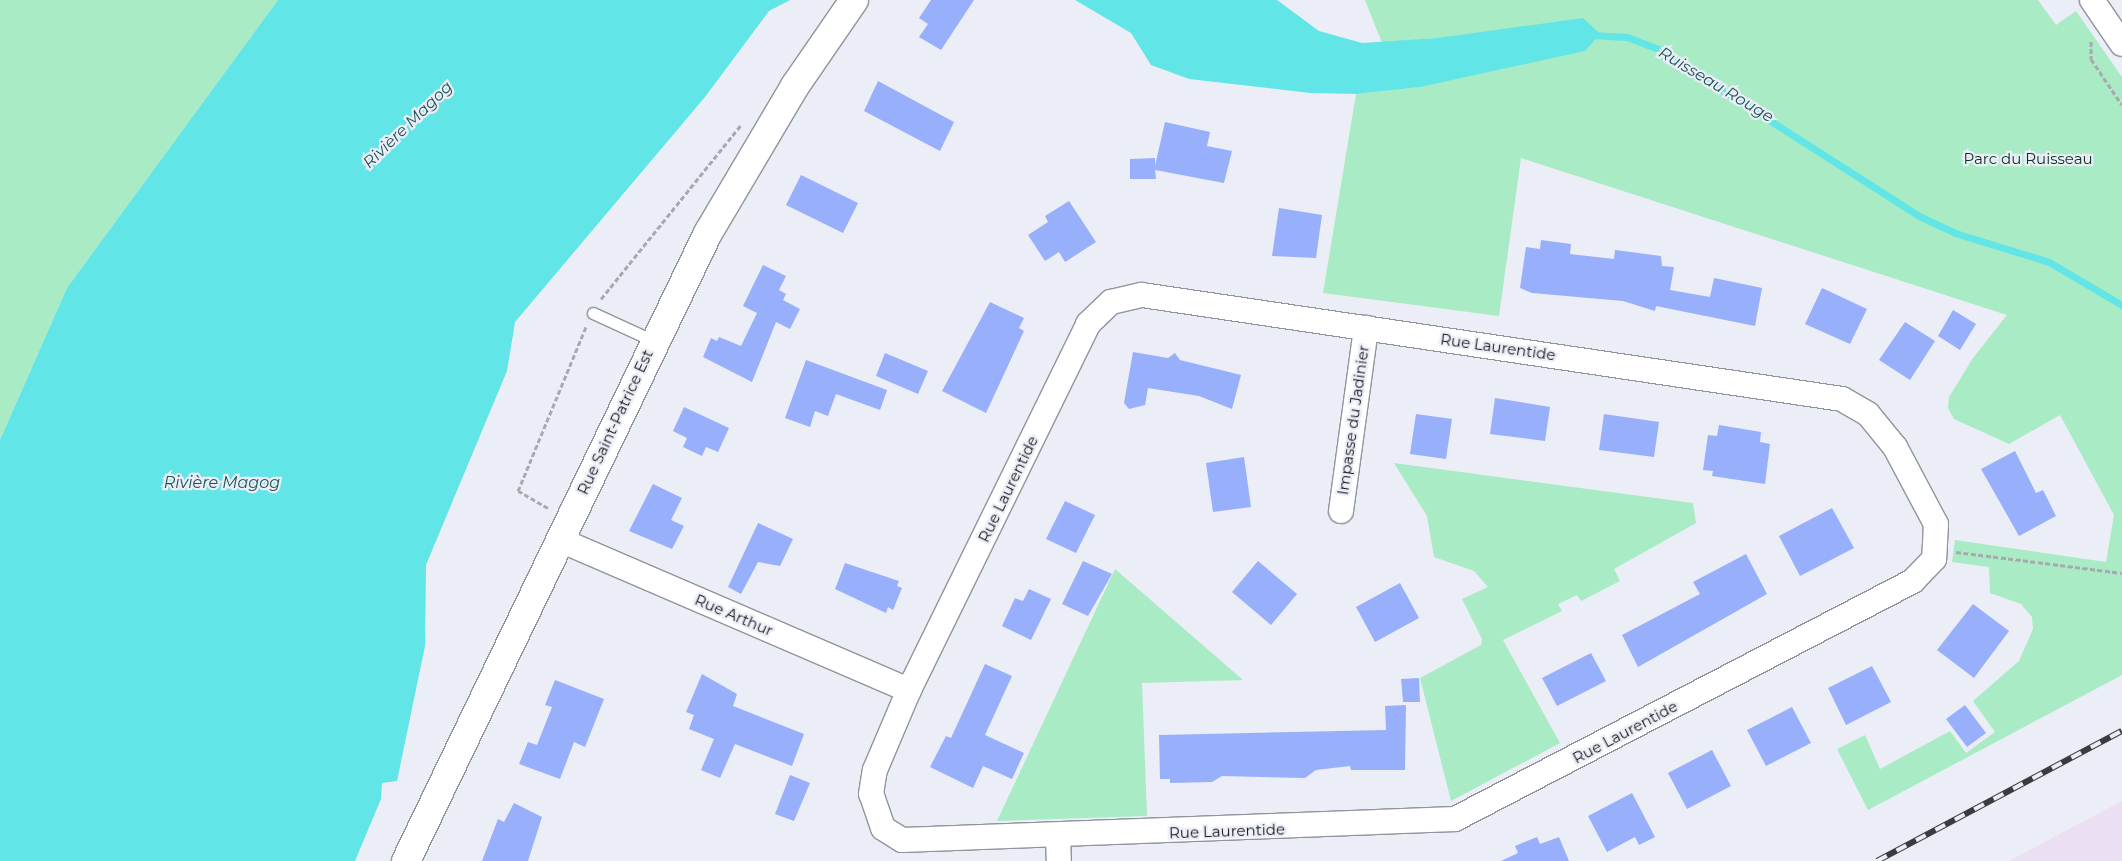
<!DOCTYPE html>
<html>
<head>
<meta charset="utf-8">
<style>
	body { margin:0 }
	#map { position:relative; width:2122px; height:861px; overflow:hidden; background:#ebeef6; font-family:Montserrat,sans-serif }
	div>[style] { position:absolute }
	[style*='--x'] { left:calc(var(--x)*1px); top:calc(var(--y)*1px); width:calc(var(--w)*1px); rotate:calc(var(--a)*1deg) }
	.industrial>* { inset:0; background:#ebdff3 }
	.green>* { inset:0; background:#a8ebc4 }
	.water>* { inset:0; background:#62e5e7 }
	.stream>* { height:7px; margin:-3.5px; padding:0 3.5px; transform-origin:3.5px; border-radius:3.5px; background:#62e5e7 }
	.building>* { inset:0; background:#98affc }
	.path>* { height:3px; margin-top:-1.5px; transform-origin:0; background:repeating-linear-gradient(90deg,#a6a9af 0 5px,transparent 0 7.5px) }
	.roads { filter:drop-shadow(1px 0 #91949c) drop-shadow(-1px 0 #91949c) drop-shadow(0 1px #91949c) drop-shadow(0 -1px #91949c) }
	.service>* { height:11px; margin:-5.5px; padding:0 5.5px; transform-origin:5.5px; border-radius:5.5px; background:#fff }
	.minor>* { height:24px; margin:-12px; padding:0 12px; transform-origin:12px; border-radius:12px; background:#fff }
	.tertiary>* { height:28px; margin:-14px; padding:0 14px; transform-origin:14px; border-radius:14px; background:#fff }
	.rail>* { height:5.5px; margin-top:-2.75px; transform-origin:0; background:repeating-linear-gradient(90deg,#ebeef6 0 11px,#3b3c40 0 22px); box-sizing:border-box; border-block:1px solid #3b3c40 }
	span { translate:-50% -50%; white-space:nowrap; text-align:center; line-height:1.15; -webkit-text-stroke:4.5px #ebeef6; paint-order:stroke }
	.park-label { font-size:15px; color:#08321f }
	.street-label { font-size:15px; color:#17181b }
	.water-label { font-size:16px; color:#1b5354; font-style:italic }
</style>
</head>
<body>
<div id="map">
	<div class="industrial">
		<i style="clip-path:polygon(2122px 801px,2122px 861px,2009px 861px)"></i>
	</div>
	<div class="green">
		<i style="clip-path:polygon(0 0,278px 0,67px 288px,0 440px)"></i>
		<i style="clip-path:polygon(1365px 0,2038px 0,2056px 25px,2076px 11px,2122px 77px,2122px 675px,1868px 810px,1837px 749px,1865px 735px,1880px 769px,1950px 731px,1966px 753px,1995px 732px,1973px 701px,2019px 661px,2033px 629px,2032px 617px,2021px 604px,1990px 593px,1989px 567px,1952px 562px,1955px 540px,2106px 562px,2114px 515px,2060px 415px,2009px 444px,1954px 419px,1948px 408px,1949px 397px,1973px 358px,2007px 315px,1521px 158px,1499px 316px,1323px 293px,1356px 94px,1420px 87px,1464px 73px,1438px 38px,1382px 43px)"></i>
		<i style="clip-path:polygon(1394px 463px,1693px 503px,1696px 523px,1614px 569px,1620px 581px,1581px 601px,1577px 595px,1558px 604px,1562px 611px,1503px 640px,1560px 743px,1451px 801px,1420px 678px,1481px 645px,1482px 639px,1462px 599px,1488px 587px,1474px 571px,1434px 557px,1427px 516px)"></i>
		<i style="clip-path:polygon(1115px 569px,1243px 680px,1142px 683px,1147px 816px,997px 821px)"></i>
	</div>
	<div class="water">
		<i style="clip-path:polygon(278px 0,790px 0,769px 11px,705px 97px,515px 322px,507px 371px,426px 565px,425px 646px,397px 781px,382px 783px,381px 799px,355px 861px,0 861px,0 440px,67px 288px)"></i>
		<i style="clip-path:polygon(1075px 0,1277px 0,1319px 31px,1362px 43px,1438px 38px,1583px 18px,1600px 34px,1585px 51px,1420px 87px,1356px 94px,1310px 93px,1189px 79px,1151px 65px,1131px 33px)"></i>
	</div>
	<div class="stream">
		<i style="--x:1591;--y:35;--w:36;--a:3"></i>
		<i style="--x:1627;--y:37;--w:33;--a:21"></i>
		<i style="--x:1658;--y:49;--w:310;--a:32.6"></i>
		<i style="--x:1919;--y:216;--w:40;--a:25"></i>
		<i style="--x:1955;--y:233;--w:98;--a:17.1"></i>
		<i style="--x:2049;--y:262;--w:85;--a:30.5"></i>
	</div>
	<div class="building">
		<i style="clip-path:polygon(931px 0,974px 0,941px 50px,919px 37px,928px 24px,919px 18px)"></i>
		<i style="clip-path:polygon(878px 81px,954px 122px,940px 151px,864px 111px)"></i>
		<i style="clip-path:polygon(1165px 122px,1210px 132px,1207px 146px,1232px 151px,1224px 183px,1155px 170px,1156px 179px,1130px 179px,1130px 159px,1155px 158px,1155px 166px)"></i>
		<i style="clip-path:polygon(801px 175px,858px 203px,843px 233px,786px 205px)"></i>
		<i style="clip-path:polygon(1069px 201px,1096px 242px,1065px 262px,1059px 252px,1045px 261px,1028px 235px,1048px 222px,1045px 216px)"></i>
		<i style="clip-path:polygon(1279px 208px,1322px 215px,1316px 258px,1272px 256px)"></i>
		<i style="clip-path:polygon(1541px 240px,1571px 244px,1570px 254px,1614px 259px,1615px 250px,1661px 256px,1662px 266px,1674px 267px,1670px 290px,1710px 297px,1714px 278px,1762px 288px,1755px 326px,1656px 306px,1655px 311px,1623px 301px,1532px 293px,1520px 288px,1526px 247px,1540px 249px)"></i>
		<i style="clip-path:polygon(763px 265px,786px 276px,779px 290px,786px 294px,783px 300px,800px 309px,790px 329px,776px 322px,752px 382px,703px 357px,711px 338px,717px 341px,719px 337px,741px 346px,757px 313px,743px 306px)"></i>
		<i style="clip-path:polygon(1822px 288px,1867px 309px,1850px 344px,1805px 324px)"></i>
		<i style="clip-path:polygon(990px 302px,1024px 318px,1019px 328px,1024px 331px,986px 413px,942px 391px)"></i>
		<i style="clip-path:polygon(1953px 310px,1976px 324px,1960px 350px,1938px 336px)"></i>
		<i style="clip-path:polygon(1905px 322px,1935px 341px,1910px 380px,1879px 360px)"></i>
		<i style="clip-path:polygon(1133px 352px,1168px 358px,1175px 353px,1180px 360px,1241px 375px,1232px 409px,1199px 396px,1148px 388px,1145px 405px,1129px 409px,1124px 403px)"></i>
		<i style="clip-path:polygon(885px 353px,928px 371px,918px 394px,876px 376px)"></i>
		<i style="clip-path:polygon(806px 360px,887px 390px,880px 410px,836px 394px,828px 416px,815px 411px,810px 427px,785px 418px)"></i>
		<i style="clip-path:polygon(1495px 398px,1550px 407px,1545px 441px,1490px 434px)"></i>
		<i style="clip-path:polygon(684px 407px,729px 428px,718px 452px,706px 447px,702px 456px,683px 447px,687px 438px,673px 431px)"></i>
		<i style="clip-path:polygon(1416px 414px,1452px 419px,1446px 459px,1410px 454px)"></i>
		<i style="clip-path:polygon(1604px 414px,1659px 422px,1654px 457px,1599px 450px)"></i>
		<i style="clip-path:polygon(1719px 425px,1761px 432px,1760px 442px,1770px 444px,1765px 484px,1712px 476px,1713px 471px,1703px 470px,1708px 435px,1717px 436px)"></i>
		<i style="clip-path:polygon(2015px 451px,2036px 493px,2043px 490px,2056px 516px,2019px 536px,1981px 469px)"></i>
		<i style="clip-path:polygon(1244px 457px,1251px 507px,1213px 512px,1206px 463px)"></i>
		<i style="clip-path:polygon(653px 484px,682px 498px,671px 520px,684px 526px,672px 549px,629px 531px)"></i>
		<i style="clip-path:polygon(1065px 501px,1095px 515px,1076px 553px,1046px 539px)"></i>
		<i style="clip-path:polygon(1832px 508px,1854px 548px,1800px 576px,1779px 536px)"></i>
		<i style="clip-path:polygon(758px 523px,793px 539px,780px 566px,758px 562px,741px 594px,728px 587px)"></i>
		<i style="clip-path:polygon(1746px 554px,1767px 594px,1638px 667px,1622px 635px,1700px 594px,1693px 582px)"></i>
		<i style="clip-path:polygon(1083px 561px,1112px 574px,1088px 616px,1062px 604px)"></i>
		<i style="clip-path:polygon(1258px 561px,1297px 594px,1271px 625px,1232px 592px)"></i>
		<i style="clip-path:polygon(845px 563px,899px 581px,897px 586px,902px 588px,893px 610px,888px 607px,886px 613px,835px 589px)"></i>
		<i style="clip-path:polygon(1400px 583px,1419px 618px,1375px 642px,1356px 607px)"></i>
		<i style="clip-path:polygon(1029px 589px,1051px 599px,1031px 640px,1002px 626px,1015px 598px,1023px 601px)"></i>
		<i style="clip-path:polygon(1973px 604px,2009px 631px,1974px 678px,1937px 650px)"></i>
		<i style="clip-path:polygon(1591px 653px,1606px 681px,1557px 706px,1542px 678px)"></i>
		<i style="clip-path:polygon(985px 664px,1012px 676px,985px 735px,1024px 753px,1012px 779px,983px 766px,973px 788px,930px 767px,946px 736px,951px 738px)"></i>
		<i style="clip-path:polygon(1872px 666px,1891px 702px,1846px 725px,1828px 688px)"></i>
		<i style="clip-path:polygon(702px 674px,737px 694px,733px 706px,804px 734px,792px 766px,735px 744px,720px 778px,701px 770px,714px 739px,689px 729px,694px 715px,686px 712px)"></i>
		<i style="clip-path:polygon(1419px 678px,1420px 702px,1403px 702px,1401px 679px)"></i>
		<i style="clip-path:polygon(555px 680px,604px 699px,585px 747px,574px 742px,560px 779px,519px 764px,528px 742px,537px 745px,552px 707px,545px 705px)"></i>
		<i style="clip-path:polygon(1406px 705px,1405px 770px,1351px 770px,1350px 766px,1316px 770px,1305px 778px,1222px 776px,1212px 782px,1170px 783px,1170px 779px,1160px 779px,1159px 735px,1386px 730px,1385px 706px)"></i>
		<i style="clip-path:polygon(1965px 705px,1986px 733px,1967px 747px,1946px 719px)"></i>
		<i style="clip-path:polygon(1792px 707px,1811px 743px,1766px 766px,1747px 730px)"></i>
		<i style="clip-path:polygon(1712px 750px,1731px 786px,1687px 809px,1668px 773px)"></i>
		<i style="clip-path:polygon(790px 775px,810px 783px,794px 821px,775px 814px)"></i>
		<i style="clip-path:polygon(1632px 793px,1655px 837px,1639px 845px,1635px 837px,1607px 852px,1588px 816px)"></i>
		<i style="clip-path:polygon(514px 803px,542px 817px,528px 861px,482px 861px,498px 819px,504px 822px)"></i>
		<i style="clip-path:polygon(1537px 837px,1540px 844px,1559px 837px,1569px 861px,1501px 861px,1518px 853px,1515px 846px)"></i>
	</div>
	<div class="path">
		<i style="--x:2091;--y:41;--w:18;--a:90"></i>
		<i style="--x:2091;--y:59;--w:55;--a:56"></i>
		<i style="--x:601;--y:299;--w:223;--a:-51.2"></i>
		<i style="--x:548;--y:508;--w:34;--a:-150"></i>
		<i style="--x:518;--y:491;--w:178;--a:-67.5"></i>
		<i style="--x:1956;--y:552;--w:167;--a:7.2"></i>
	</div>
	<div class="roads">
		<div class="service">
			<i style="--x:593;--y:313;--w:67;--a:24.7"></i>
		</div>
		<div class="minor">
			<i style="--x:2092;--y:0;--w:53;--a:55.7"></i>
			<i style="--x:1142;--y:295;--w:708;--a:8.45"></i>
			<i style="--x:1842;--y:399;--w:30;--a:30"></i>
			<i style="--x:1868;--y:414;--w:43;--a:50.7"></i>
			<i style="--x:1895;--y:447;--w:87;--a:62"></i>
			<i style="--x:1936;--y:524;--w:35;--a:93"></i>
			<i style="--x:1934;--y:559;--w:30;--a:134"></i>
			<i style="--x:1913;--y:581;--w:516;--a:152.54"></i>
			<i style="--x:1455;--y:819;--w:553;--a:177.83"></i>
			<i style="--x:902;--y:840;--w:22;--a:-148"></i>
			<i style="--x:883;--y:828;--w:36;--a:-109"></i>
			<i style="--x:871;--y:794;--w:24;--a:-81"></i>
			<i style="--x:875;--y:770;--w:87;--a:-67"></i>
			<i style="--x:909;--y:690;--w:407;--a:-63.9"></i>
			<i style="--x:1088;--y:324;--w:32;--a:-44"></i>
			<i style="--x:1111;--y:302;--w:32;--a:-13"></i>
			<i style="--x:1341;--y:511;--w:185;--a:-82.2"></i>
			<i style="--x:560;--y:540;--w:380;--a:23.3"></i>
			<i style="--x:1058;--y:837;--w:24;--a:88"></i>
		</div>
		<div class="tertiary">
			<i style="--x:406;--y:861;--w:697;--a:-64.32"></i>
			<i style="--x:708;--y:233;--w:171;--a:-59.4"></i>
			<i style="--x:795;--y:86;--w:104;--a:-55.5"></i>
		</div>
	</div>
	<div class="rail">
		<i style="--x:1877;--y:861;--w:277;--a:-28"></i>
	</div>
	<div class="park-label">
		<span style="left:2028px;top:159px">Parc du Ruisseau</span>
	</div>
	<div class="street-label">
		<span style="left:1498px;top:347px;rotate:8deg">Rue Laurentide</span>
		<span style="left:1353px;top:420px;rotate:-82deg">Impasse du Jadinier</span>
		<span style="left:615px;top:422px;rotate:-65deg">Rue Saint-Patrice Est</span>
		<span style="left:1008px;top:489px;rotate:-64deg">Rue Laurentide</span>
		<span style="left:734px;top:615px;rotate:23deg">Rue Arthur</span>
		<span style="left:1625px;top:732px;rotate:-28deg">Rue Laurentide</span>
		<span style="left:1227px;top:831px;rotate:-2deg">Rue Laurentide</span>
	</div>
	<div class="water-label">
		<span style="left:1716px;top:85px;rotate:31deg">Ruisseau Rouge</span>
		<span style="left:408px;top:125px;rotate:-44deg">Rivière Magog</span>
		<span style="left:222px;top:483px">Rivière Magog</span>
	</div>
</div>
</body>
</html>
